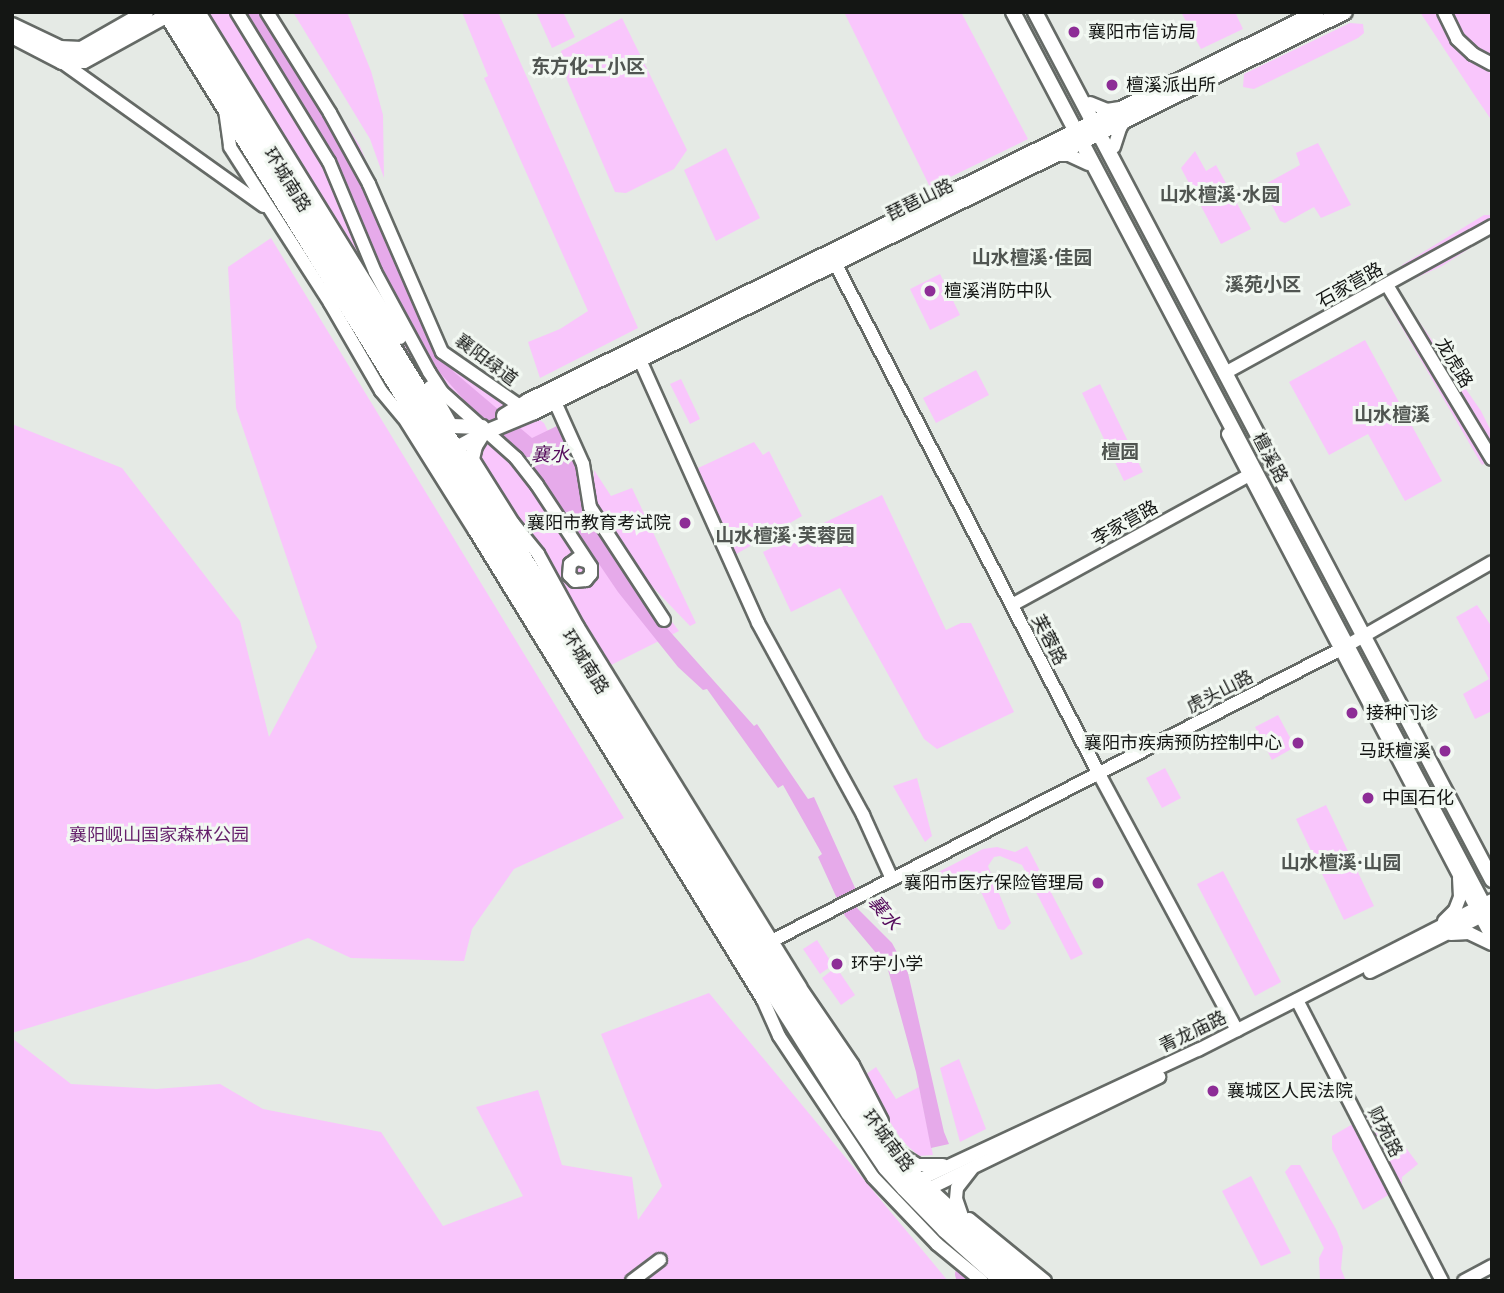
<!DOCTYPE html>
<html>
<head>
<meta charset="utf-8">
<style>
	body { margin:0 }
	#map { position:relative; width:1504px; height:1293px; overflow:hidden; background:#e5eae5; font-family:Inter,"Noto Sans SC",sans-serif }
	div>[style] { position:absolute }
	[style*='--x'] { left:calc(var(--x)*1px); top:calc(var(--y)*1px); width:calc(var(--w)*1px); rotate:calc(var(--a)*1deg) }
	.green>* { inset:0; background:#f9c6fc }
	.water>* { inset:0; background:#e6aaea }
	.river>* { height:14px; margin:-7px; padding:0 7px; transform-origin:7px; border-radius:7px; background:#e6aaea }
	.roads { filter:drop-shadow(2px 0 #656a66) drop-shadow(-2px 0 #656a66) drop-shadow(0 2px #656a66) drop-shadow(0 -2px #656a66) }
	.minor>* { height:12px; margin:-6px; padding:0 6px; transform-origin:6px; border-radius:6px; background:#fff }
	.major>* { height:14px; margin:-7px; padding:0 7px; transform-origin:7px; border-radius:7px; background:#fff }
	.highway>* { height:18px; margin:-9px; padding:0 9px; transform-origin:9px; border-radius:9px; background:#fff }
	.dots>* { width:19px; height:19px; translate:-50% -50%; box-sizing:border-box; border:4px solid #f2f8f2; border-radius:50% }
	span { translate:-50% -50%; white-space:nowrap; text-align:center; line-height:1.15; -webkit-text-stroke:6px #f2f8f2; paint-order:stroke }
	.poi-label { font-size:18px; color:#141614 }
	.left { translate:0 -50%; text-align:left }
	.right { translate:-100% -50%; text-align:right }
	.street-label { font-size:18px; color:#141614 }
	.park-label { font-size:18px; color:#651f6b }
	.neighbourhood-label { font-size:19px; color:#505551; font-weight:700 }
	.water-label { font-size:19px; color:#540a5b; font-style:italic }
	.frame { position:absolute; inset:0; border:14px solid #141614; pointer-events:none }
</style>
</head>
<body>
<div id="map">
	<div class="green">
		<i style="clip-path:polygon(183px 12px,273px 12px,360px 146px,442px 352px,544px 423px,586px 510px,679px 631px,593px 674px)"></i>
		<i style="clip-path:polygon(293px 12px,347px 12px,371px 71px,383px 115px,384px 178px,370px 139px)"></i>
		<i style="clip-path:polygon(462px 12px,498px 12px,638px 328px,540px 378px,528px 342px,560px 329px,588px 311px,484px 78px,488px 76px)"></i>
		<i style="clip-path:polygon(536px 12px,563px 12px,575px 37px,552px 48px)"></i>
		<i style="clip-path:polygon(844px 12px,961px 12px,1028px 139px,930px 187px)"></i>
		<i style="clip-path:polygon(1181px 12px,1235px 12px,1243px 29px,1201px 49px)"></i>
		<i style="clip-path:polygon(1420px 12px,1492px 12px,1492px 121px,1473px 93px)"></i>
		<i style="clip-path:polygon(622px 18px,687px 150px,674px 169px,626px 193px,615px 192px,567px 80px,561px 51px)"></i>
		<i style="clip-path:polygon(1350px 23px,1363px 24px,1364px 33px,1358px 38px,1254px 89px,1243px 87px,1244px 74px)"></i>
		<i style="clip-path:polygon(1318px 143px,1351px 205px,1321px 218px,1314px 207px,1285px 223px,1280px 221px,1262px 186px,1300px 165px,1296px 153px)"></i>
		<i style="clip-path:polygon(726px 148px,760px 218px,716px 241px,684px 170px)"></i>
		<i style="clip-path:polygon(1195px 151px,1206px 171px,1216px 165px,1251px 229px,1221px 244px,1181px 168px)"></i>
		<i style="clip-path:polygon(1484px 215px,1492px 215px,1492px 234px,1442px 266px,1407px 282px,1404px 280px,1399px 271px,1402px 265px)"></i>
		<i style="clip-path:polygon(271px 238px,624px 818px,514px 869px,472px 929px,464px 961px,351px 958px,308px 938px,250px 960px,12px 1033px,12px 424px,122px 468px,240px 621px,269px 737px,317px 647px,236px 408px,228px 267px)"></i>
		<i style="clip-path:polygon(940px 274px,960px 315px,930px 330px,910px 289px)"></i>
		<i style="clip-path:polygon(1398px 291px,1481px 411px,1492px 433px,1492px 459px,1482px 465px,1387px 302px,1389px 295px)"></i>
		<i style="clip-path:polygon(1365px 340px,1442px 481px,1405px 501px,1368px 434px,1329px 455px,1289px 382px)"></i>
		<i style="clip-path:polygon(976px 370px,989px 395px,936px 423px,923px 398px)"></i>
		<i style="clip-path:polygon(681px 379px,700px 419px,690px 424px,670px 384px)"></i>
		<i style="clip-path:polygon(1100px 384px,1143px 472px,1124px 481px,1082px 393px)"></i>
		<i style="clip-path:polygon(754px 442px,763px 455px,769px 451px,802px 516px,733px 556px,696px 469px)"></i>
		<i style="clip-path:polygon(594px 470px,611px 496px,632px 488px,696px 623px,690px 626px,645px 579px,593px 504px)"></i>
		<i style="clip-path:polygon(882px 495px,946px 630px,961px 623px,971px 623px,1014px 712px,937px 749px,924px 739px,840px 588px,791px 612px,763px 552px)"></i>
		<i style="clip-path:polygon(1477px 605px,1492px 627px,1492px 711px,1475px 719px,1463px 694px,1489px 679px,1456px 617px)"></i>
		<i style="clip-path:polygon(1278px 715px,1295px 747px,1272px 760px,1255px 727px)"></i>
		<i style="clip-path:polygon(1165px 768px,1181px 798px,1162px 808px,1146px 778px)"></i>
		<i style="clip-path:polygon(917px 778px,932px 836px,925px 842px,893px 786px)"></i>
		<i style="clip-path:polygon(1326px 805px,1374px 906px,1344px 920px,1296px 819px)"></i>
		<i style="clip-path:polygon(1027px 846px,1083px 954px,1071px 960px,1022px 865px,1000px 856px,994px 857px,988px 866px,1011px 923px,1004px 930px,998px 929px,972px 872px,967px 870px,925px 891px,919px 892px,915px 888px,921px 881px,983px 849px,997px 847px,1015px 852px)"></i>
		<i style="clip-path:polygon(1223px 871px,1281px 982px,1255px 996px,1197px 884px)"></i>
		<i style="clip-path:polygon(817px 940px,833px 965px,820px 974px,803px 949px)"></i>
		<i style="clip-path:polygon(836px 967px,855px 995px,841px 1005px,822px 978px)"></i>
		<i style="clip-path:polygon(709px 993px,948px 1281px,12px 1281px,12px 1038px,71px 1084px,156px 1089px,220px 1084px,263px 1109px,381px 1132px,443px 1226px,523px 1196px,476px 1107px,538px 1090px,562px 1165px,632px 1177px,638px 1220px,662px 1186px,601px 1034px)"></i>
		<i style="clip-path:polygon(959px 1059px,986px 1129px,960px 1142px,940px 1068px)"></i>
		<i style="clip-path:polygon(876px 1067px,896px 1099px,919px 1087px,933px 1155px,919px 1156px,902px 1141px,862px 1077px)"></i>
		<i style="clip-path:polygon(1377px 1110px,1396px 1146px,1406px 1148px,1418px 1164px,1402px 1177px,1402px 1187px,1363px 1210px,1332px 1149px,1332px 1136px)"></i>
		<i style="clip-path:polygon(1291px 1165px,1300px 1165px,1337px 1231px,1343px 1247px,1341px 1269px,1346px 1281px,1320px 1281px,1319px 1258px,1324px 1248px,1285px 1172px)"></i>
		<i style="clip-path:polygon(1251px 1176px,1291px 1253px,1261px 1266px,1222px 1191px)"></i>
	</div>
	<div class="water">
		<i style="clip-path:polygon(245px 12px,262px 12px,346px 149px,440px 353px,454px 372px,532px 438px,559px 425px,577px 465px,586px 506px,593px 524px,641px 599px,754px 726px,757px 724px,808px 799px,814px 797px,856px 890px,857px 908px,892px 943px,908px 973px,944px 1132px,949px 1144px,931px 1148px,916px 1072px,887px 966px,845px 916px,818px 857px,822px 854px,783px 785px,778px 788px,707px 689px,703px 690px,678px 667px,618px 592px,525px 455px,466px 402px,425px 356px,399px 314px,330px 154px)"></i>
	</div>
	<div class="river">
		<i style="--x:962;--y:1274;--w:7;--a:74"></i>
	</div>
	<div class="roads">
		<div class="minor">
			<i style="--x:199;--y:12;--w:383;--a:58.3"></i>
			<i style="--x:237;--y:12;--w:176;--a:58.5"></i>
			<i style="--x:329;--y:162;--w:119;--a:67.3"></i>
			<i style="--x:375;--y:272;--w:114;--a:61.6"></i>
			<i style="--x:429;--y:372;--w:24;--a:57"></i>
			<i style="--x:442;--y:392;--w:99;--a:41.7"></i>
			<i style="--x:516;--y:458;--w:34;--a:52"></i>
			<i style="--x:537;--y:485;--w:98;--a:56.6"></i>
			<i style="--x:591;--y:567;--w:7;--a:90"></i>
			<i style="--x:591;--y:574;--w:8;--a:130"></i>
			<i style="--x:586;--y:580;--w:11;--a:175"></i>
			<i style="--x:575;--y:581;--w:8;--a:-135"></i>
			<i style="--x:569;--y:575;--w:11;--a:-85"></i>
			<i style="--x:570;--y:564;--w:9;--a:-36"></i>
			<i style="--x:577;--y:559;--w:8;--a:14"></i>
			<i style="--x:267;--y:12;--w:119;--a:58"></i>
			<i style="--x:330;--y:113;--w:81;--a:61.2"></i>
			<i style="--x:369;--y:184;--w:183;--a:66.5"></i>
			<i style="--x:442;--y:352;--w:95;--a:34.7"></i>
			<i style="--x:520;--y:406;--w:8;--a:-7"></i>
			<i style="--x:1444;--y:12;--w:30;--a:64"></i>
			<i style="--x:1457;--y:39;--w:22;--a:43"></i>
			<i style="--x:1473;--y:54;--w:21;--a:28"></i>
			<i style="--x:62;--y:62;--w:248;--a:35.5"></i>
			<i style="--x:1090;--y:103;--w:18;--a:22"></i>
			<i style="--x:1107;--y:110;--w:13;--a:-9"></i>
			<i style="--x:225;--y:110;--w:37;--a:82"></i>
			<i style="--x:230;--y:147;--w:185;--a:57.3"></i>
			<i style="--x:330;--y:303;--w:102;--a:59.9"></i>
			<i style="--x:381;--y:391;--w:35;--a:50"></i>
			<i style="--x:404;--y:418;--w:133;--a:57.9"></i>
			<i style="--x:475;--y:531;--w:550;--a:58.45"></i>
			<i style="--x:763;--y:1000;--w:39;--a:66"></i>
			<i style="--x:779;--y:1036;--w:169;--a:56.3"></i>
			<i style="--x:873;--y:1177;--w:93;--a:46.3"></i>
			<i style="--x:937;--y:1244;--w:58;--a:39.4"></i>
			<i style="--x:1114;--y:147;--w:20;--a:-72"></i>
			<i style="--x:1120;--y:128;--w:11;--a:-56"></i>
			<i style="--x:1055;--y:155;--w:14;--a:0"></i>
			<i style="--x:1069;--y:155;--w:21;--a:25"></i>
			<i style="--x:835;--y:263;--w:575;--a:62.68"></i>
			<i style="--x:1099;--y:774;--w:291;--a:61.7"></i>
			<i style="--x:1387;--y:285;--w:203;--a:58.9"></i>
			<i style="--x:640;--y:360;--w:288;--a:65.8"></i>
			<i style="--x:758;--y:623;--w:219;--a:61.3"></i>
			<i style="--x:863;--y:815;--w:70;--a:65.6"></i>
			<i style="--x:1225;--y:373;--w:305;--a:-28.8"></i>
			<i style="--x:430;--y:387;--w:45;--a:60.6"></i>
			<i style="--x:546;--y:403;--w:9;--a:-6"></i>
			<i style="--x:555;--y:402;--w:68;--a:65.7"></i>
			<i style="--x:583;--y:464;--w:44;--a:80.8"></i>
			<i style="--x:590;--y:507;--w:135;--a:56.8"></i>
			<i style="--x:1228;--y:434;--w:569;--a:62.35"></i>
			<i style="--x:472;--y:458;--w:77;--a:57.8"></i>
			<i style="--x:513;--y:523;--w:40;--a:51"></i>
			<i style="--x:538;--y:554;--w:83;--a:61.3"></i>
			<i style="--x:578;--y:627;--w:423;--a:58.3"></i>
			<i style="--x:800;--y:987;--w:94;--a:55.8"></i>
			<i style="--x:853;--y:1065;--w:63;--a:62.6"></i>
			<i style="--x:1012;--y:605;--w:277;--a:-28.7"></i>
			<i style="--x:1444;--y:921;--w:16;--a:-45"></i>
			<i style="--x:1455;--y:910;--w:14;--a:-69"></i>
			<i style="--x:1460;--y:897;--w:19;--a:-93"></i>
			<i style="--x:1451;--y:934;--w:18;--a:-3"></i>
			<i style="--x:1469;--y:933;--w:25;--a:26"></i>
			<i style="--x:758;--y:948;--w:655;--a:-27.15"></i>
			<i style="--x:1341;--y:649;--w:174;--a:-29.9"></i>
			<i style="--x:1370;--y:972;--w:132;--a:-26.6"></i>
			<i style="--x:1297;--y:1000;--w:316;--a:62.7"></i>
			<i style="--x:898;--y:1153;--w:23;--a:31"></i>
			<i style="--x:918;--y:1165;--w:25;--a:0"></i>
			<i style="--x:910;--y:1184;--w:318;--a:-25"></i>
			<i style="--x:1198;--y:1050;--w:330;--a:-27"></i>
			<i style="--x:920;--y:1193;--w:266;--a:-25.9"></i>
			<i style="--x:969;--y:1219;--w:98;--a:39.2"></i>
			<i style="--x:964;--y:1222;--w:24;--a:-109"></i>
			<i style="--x:956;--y:1199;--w:11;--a:-85"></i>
			<i style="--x:957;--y:1188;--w:23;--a:-52"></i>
			<i style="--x:632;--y:1281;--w:35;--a:-37"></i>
			<i style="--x:1464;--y:1281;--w:32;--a:-28"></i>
		</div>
		<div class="major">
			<i style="--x:1013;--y:12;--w:1027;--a:62.21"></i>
			<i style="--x:1035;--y:12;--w:981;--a:62.23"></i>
			<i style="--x:12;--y:25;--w:53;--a:25.6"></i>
			<i style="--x:60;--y:48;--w:21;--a:3"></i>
			<i style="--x:81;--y:49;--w:75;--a:-29.6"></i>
			<i style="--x:12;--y:36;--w:56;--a:27.5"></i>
			<i style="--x:62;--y:62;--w:22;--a:-3"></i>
			<i style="--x:84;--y:61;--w:102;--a:-28.8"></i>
			<i style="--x:504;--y:416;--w:28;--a:-32"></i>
			<i style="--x:528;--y:401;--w:880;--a:-26.24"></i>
			<i style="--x:436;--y:419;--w:17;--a:24"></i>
			<i style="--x:452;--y:426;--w:30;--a:2"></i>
			<i style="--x:448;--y:453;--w:43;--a:-28.9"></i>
			<i style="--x:486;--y:432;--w:52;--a:-22.6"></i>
			<i style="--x:534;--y:412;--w:904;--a:-26.25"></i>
			<i style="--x:469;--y:472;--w:27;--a:-77"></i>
			<i style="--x:475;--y:446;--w:13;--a:-58"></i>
		</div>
		<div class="highway">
			<i style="--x:167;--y:12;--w:991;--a:58.28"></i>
			<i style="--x:688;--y:855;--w:304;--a:57.8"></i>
			<i style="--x:850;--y:1112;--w:66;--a:56.1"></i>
			<i style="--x:887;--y:1167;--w:27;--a:48"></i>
			<i style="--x:905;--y:1187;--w:59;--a:45.7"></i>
			<i style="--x:946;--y:1229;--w:78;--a:41.9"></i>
			<i style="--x:183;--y:12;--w:1330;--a:58.15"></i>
			<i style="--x:885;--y:1142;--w:22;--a:56"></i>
			<i style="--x:897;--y:1160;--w:41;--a:45"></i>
			<i style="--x:926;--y:1189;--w:136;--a:42.6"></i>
		</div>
	</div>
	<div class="dots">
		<i style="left:1074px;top:32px;background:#8d2d96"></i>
		<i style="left:1112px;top:85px;background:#8d2d96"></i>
		<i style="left:930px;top:291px;background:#8d2d96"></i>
		<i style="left:685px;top:523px;background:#8d2d96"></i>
		<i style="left:1352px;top:713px;background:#8d2d96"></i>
		<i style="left:1298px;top:743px;background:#8d2d96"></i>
		<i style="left:1445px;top:751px;background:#8d2d96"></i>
		<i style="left:1368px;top:798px;background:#8d2d96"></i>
		<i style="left:1098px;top:883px;background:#8d2d96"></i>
		<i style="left:837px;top:964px;background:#8d2d96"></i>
		<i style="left:1213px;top:1091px;background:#8d2d96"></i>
	</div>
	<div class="poi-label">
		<span class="left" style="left:1088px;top:32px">襄阳市信访局</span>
		<span class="left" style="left:1126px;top:85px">檀溪派出所</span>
		<span class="left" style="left:944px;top:291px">檀溪消防中队</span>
		<span class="right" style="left:671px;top:523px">襄阳市教育考试院</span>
		<span class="left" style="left:1366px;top:713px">接种门诊</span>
		<span class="right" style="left:1282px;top:743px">襄阳市疾病预防控制中心</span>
		<span class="right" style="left:1431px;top:751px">马跃檀溪</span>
		<span class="left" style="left:1382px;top:798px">中国石化</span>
		<span class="right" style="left:1084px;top:883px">襄阳市医疗保险管理局</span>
		<span class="left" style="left:851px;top:964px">环宇小学</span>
		<span class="left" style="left:1227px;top:1091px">襄城区人民法院</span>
	</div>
	<div class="street-label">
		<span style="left:287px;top:180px;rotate:58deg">环城南路</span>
		<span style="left:920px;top:200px;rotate:-26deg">琵琶山路</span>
		<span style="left:1350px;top:285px;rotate:-29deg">石家营路</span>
		<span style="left:486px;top:360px;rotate:37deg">襄阳绿道</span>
		<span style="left:1454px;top:363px;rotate:59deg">龙虎路</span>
		<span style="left:1270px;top:458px;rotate:62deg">檀溪路</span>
		<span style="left:1125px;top:523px;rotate:-29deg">李家营路</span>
		<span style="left:1049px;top:640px;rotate:63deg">芙蓉路</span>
		<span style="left:585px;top:662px;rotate:58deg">环城南路</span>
		<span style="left:1220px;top:692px;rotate:-27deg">虎头山路</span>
		<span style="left:1193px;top:1032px;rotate:-26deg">青龙庙路</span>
		<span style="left:1385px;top:1132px;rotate:63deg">财苑路</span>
		<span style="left:888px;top:1141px;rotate:53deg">环城南路</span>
	</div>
	<div class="park-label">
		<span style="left:159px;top:835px">襄阳岘山国家森林公园</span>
	</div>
	<div class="neighbourhood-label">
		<span style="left:588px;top:67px">东方化工小区</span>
		<span style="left:1220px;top:195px">山水檀溪·水园</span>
		<span style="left:1032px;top:258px">山水檀溪·佳园</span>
		<span style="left:1263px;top:285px">溪苑小区</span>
		<span style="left:1392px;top:415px">山水檀溪</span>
		<span style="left:1120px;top:452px">檀园</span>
		<span style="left:785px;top:536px">山水檀溪·芙蓉园</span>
		<span style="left:1341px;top:863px">山水檀溪·山园</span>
	</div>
	<div class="water-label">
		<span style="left:550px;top:455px">襄水</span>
		<span style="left:884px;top:913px;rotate:50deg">襄水</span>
	</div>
	<div class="frame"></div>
</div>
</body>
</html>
